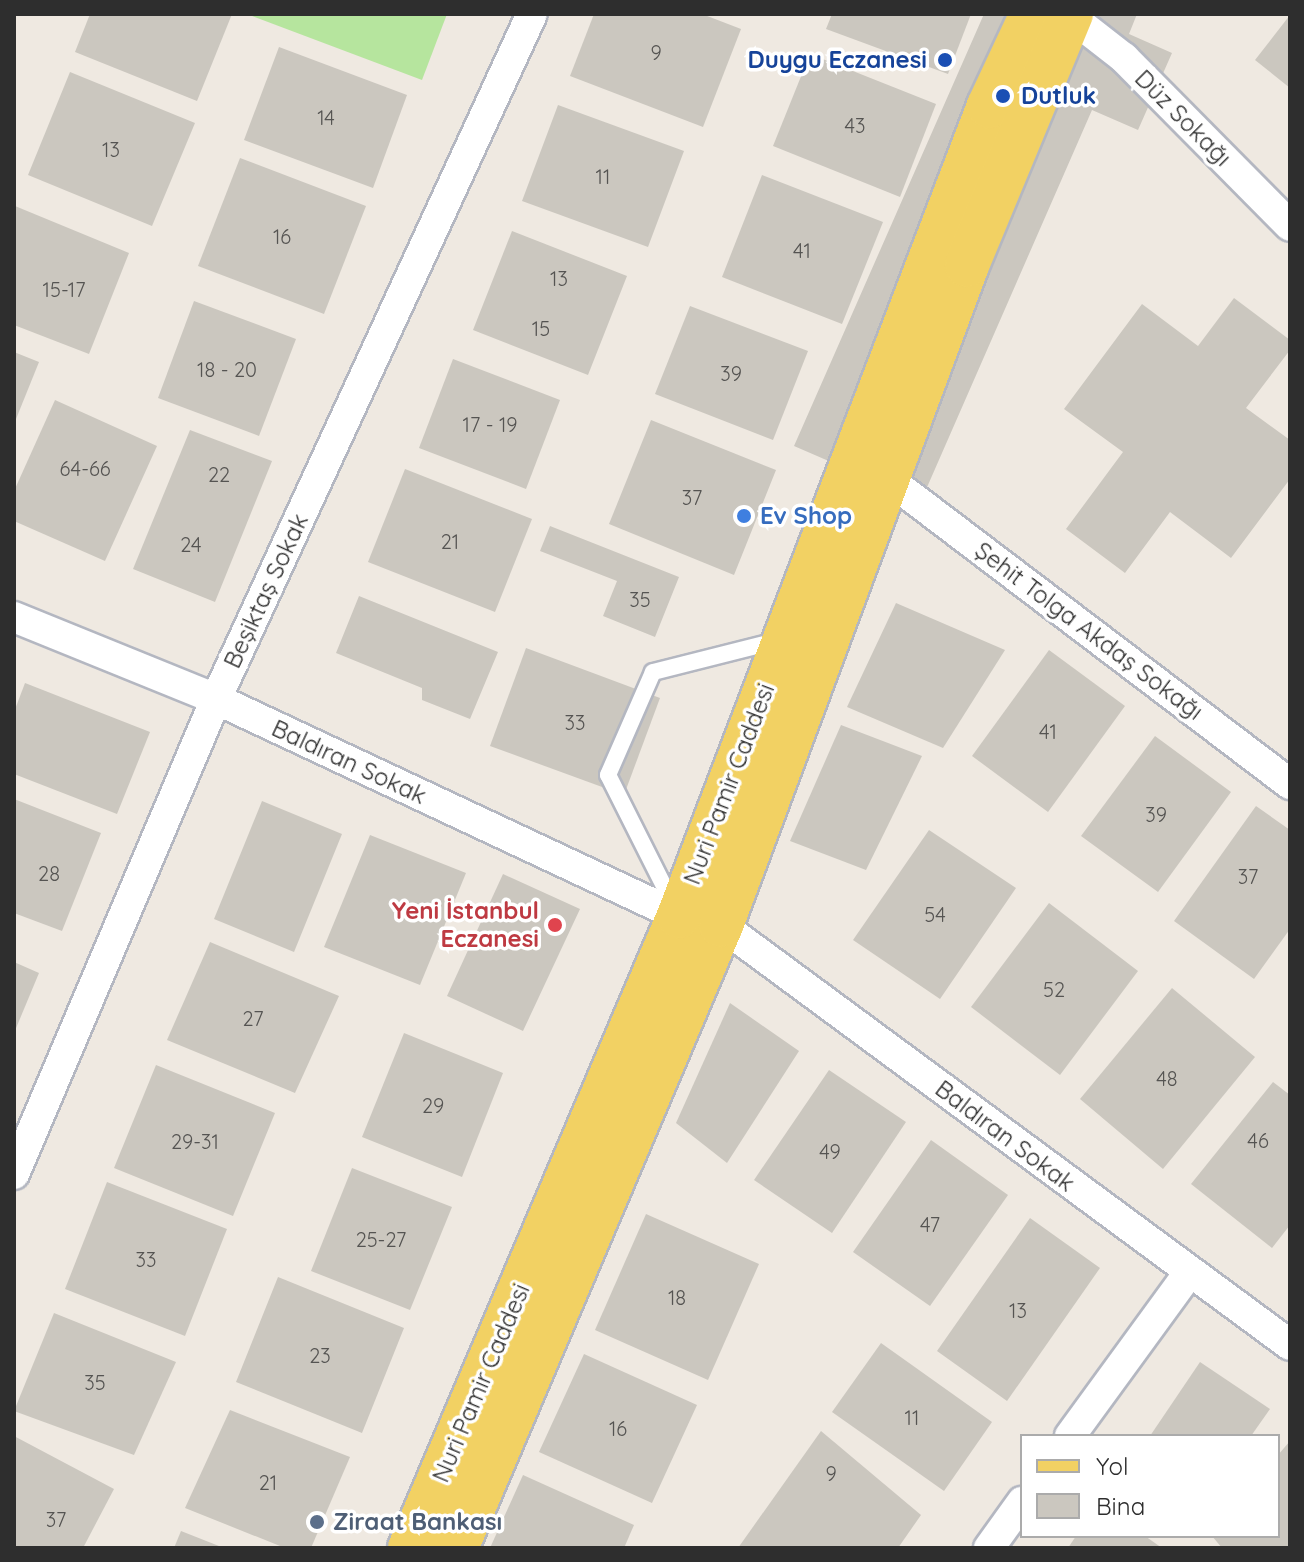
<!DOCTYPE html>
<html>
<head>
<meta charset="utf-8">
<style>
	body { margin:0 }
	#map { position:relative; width:1304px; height:1562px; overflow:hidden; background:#efe9e1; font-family:Quicksand,sans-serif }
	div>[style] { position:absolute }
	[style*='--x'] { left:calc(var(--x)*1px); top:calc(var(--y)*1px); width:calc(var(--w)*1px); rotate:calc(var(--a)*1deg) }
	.green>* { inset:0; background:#b6e59e }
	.building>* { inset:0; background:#cbc7bf }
	.roads { filter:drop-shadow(2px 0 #b4b7c1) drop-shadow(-2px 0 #b4b7c1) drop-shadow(0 2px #b4b7c1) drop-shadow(0 -2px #b4b7c1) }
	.service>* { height:16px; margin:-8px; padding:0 8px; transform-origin:8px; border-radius:8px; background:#fff }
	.minor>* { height:30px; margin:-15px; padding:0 15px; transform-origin:15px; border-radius:15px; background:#fff }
	.primary>* { height:44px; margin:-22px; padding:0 22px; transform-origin:22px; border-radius:22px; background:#f2d163 }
	.dots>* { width:22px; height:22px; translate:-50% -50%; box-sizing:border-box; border:4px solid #fff; border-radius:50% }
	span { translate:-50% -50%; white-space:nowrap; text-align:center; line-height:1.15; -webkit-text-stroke:7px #fff; paint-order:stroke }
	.number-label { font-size:20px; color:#555452 }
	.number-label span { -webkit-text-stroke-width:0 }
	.transit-label { font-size:24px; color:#164399; font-weight:700 }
	.right { translate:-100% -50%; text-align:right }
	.left { translate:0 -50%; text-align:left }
	.street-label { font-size:24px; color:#2e2e2e }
	.shop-label { font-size:24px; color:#366cbe; font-weight:700 }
	.health-label { font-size:24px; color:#be3a42; font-weight:700 }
	.service-label { font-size:24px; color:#4e5e75; font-weight:700 }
	.frame { position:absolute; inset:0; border:16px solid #2e2e2e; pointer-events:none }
	.legend { position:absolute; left:1020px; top:1434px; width:260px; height:104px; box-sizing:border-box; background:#fff; border:2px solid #ababab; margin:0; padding:10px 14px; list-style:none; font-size:24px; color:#2e2e2e }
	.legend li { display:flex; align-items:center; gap:16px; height:40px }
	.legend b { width:40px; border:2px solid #ababab }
</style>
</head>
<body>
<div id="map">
	<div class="green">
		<i style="clip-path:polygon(247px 14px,447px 14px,422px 80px)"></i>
	</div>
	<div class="building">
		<i style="clip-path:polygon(90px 14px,232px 14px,197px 101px,75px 52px)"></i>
		<i style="clip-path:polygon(594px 14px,702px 14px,741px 29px,703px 127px,570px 76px)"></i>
		<i style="clip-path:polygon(832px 14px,971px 14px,948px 74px,826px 29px)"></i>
		<i style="clip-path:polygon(984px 14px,1137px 14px,1129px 34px,1172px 53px,1138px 130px,1092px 110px,921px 501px,794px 446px)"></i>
		<i style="clip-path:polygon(1290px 15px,1290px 88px,1255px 60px)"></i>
		<i style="clip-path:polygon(279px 47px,407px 95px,373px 188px,244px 140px)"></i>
		<i style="clip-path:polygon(810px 54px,936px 104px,900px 197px,773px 146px)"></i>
		<i style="clip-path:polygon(70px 72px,195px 123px,152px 226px,28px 175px)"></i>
		<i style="clip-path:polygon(558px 105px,684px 151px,648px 247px,522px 201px)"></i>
		<i style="clip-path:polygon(240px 158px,366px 206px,324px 314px,198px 266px)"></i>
		<i style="clip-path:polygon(762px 175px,883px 222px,842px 324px,722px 277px)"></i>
		<i style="clip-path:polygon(15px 206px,129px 253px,89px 354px,14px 325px)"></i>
		<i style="clip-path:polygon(512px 231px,627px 276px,588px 375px,473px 330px)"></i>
		<i style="clip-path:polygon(1234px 298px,1290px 340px,1290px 350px,1246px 408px,1290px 440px,1290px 479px,1231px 558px,1170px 512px,1125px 573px,1066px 529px,1123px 452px,1064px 409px,1142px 304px,1198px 346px)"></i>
		<i style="clip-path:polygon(194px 301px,296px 339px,259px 436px,158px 398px)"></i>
		<i style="clip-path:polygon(690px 306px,808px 351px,773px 440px,655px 394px)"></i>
		<i style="clip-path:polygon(14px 352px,39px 362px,14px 424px)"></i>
		<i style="clip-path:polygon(453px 359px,560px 400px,526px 489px,419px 448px)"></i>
		<i style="clip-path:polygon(55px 400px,157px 446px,105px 561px,14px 521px,14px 491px)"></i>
		<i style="clip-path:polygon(651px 420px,776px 470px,734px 575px,609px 524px)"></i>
		<i style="clip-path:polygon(190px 430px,272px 461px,215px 602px,133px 569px)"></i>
		<i style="clip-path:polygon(405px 469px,532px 519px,495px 612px,368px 562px)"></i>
		<i style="clip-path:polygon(550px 526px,679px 577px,655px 637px,603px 616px,617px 581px,540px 551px)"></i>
		<i style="clip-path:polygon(359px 596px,498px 652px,470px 719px,422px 700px,422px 688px,336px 653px)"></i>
		<i style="clip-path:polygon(896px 603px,1005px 650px,943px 748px,847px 707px)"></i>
		<i style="clip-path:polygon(526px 648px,660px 698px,624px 795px,490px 746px)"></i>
		<i style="clip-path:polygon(1049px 650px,1125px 706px,1048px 812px,972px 756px)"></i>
		<i style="clip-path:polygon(25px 683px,150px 732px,117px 814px,14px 774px,14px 712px)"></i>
		<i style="clip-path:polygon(841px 725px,922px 756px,866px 870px,790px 841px)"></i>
		<i style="clip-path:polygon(1155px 736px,1231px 792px,1158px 892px,1081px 836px)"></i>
		<i style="clip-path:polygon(14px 799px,101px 833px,62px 931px,14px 913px)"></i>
		<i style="clip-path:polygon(262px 801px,342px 834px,294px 952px,214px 919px)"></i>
		<i style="clip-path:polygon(1256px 806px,1290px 830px,1290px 929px,1254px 979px,1174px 921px)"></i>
		<i style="clip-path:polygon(929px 830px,1016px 888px,940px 999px,853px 940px)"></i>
		<i style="clip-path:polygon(370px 835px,466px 873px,420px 985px,324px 947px)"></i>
		<i style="clip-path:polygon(503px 874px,580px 909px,523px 1031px,447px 996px)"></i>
		<i style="clip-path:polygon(1049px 903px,1138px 971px,1060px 1075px,971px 1007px)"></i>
		<i style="clip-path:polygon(210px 942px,339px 996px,295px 1093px,167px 1040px)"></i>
		<i style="clip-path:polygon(14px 962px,39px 973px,14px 1033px)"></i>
		<i style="clip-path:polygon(1172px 988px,1255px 1057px,1163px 1169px,1080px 1099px)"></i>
		<i style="clip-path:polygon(730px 1003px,799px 1051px,727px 1163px,676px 1123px)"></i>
		<i style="clip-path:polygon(404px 1033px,503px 1073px,462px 1177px,362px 1137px)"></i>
		<i style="clip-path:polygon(156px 1065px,275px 1113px,233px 1216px,114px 1168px)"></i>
		<i style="clip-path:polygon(829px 1070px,906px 1122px,832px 1233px,754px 1180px)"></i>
		<i style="clip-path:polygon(1273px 1082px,1290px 1095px,1290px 1225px,1272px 1248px,1191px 1184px)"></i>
		<i style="clip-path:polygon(931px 1140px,1008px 1195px,930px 1306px,853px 1252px)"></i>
		<i style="clip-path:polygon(352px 1168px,452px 1207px,410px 1310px,311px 1271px)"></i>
		<i style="clip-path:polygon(107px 1182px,227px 1229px,185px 1336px,65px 1289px)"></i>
		<i style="clip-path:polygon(646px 1214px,759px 1264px,708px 1380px,595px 1330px)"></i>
		<i style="clip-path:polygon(1030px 1218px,1100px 1268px,1007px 1401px,937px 1351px)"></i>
		<i style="clip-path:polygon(278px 1277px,404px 1328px,362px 1433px,236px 1382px)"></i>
		<i style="clip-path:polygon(54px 1313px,176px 1362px,134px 1455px,14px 1411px)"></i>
		<i style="clip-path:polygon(881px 1343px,992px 1422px,944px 1491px,832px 1412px)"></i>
		<i style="clip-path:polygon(584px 1354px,697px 1405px,652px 1503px,539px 1452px)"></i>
		<i style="clip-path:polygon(1200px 1362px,1270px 1409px,1251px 1436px,1150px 1436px)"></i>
		<i style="clip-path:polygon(230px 1410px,350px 1457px,311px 1548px,285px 1548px,185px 1508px)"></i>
		<i style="clip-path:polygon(821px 1431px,921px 1515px,898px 1548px,738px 1548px)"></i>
		<i style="clip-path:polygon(14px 1436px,114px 1489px,83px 1548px,14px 1548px)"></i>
		<i style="clip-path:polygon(1290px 1441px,1290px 1548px,1222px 1548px,1212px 1536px,1278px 1536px,1278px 1455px)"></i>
		<i style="clip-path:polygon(523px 1475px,634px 1525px,624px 1548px,490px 1548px)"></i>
		<i style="clip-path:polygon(181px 1531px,224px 1548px,174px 1548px)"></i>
		<i style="clip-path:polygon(1076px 1536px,1145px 1536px,1162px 1548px,1068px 1548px)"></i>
	</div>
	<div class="roads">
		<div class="service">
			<i style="--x:675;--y:908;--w:149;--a:-116.7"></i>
			<i style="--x:608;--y:775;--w:112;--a:-66.4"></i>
			<i style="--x:653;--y:672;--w:127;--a:-14.1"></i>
		</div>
		<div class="minor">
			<i style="--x:1070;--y:16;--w:68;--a:37.9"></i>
			<i style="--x:1124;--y:58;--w:236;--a:45.3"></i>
			<i style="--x:888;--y:479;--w:505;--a:37.19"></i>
			<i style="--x:14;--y:617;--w:218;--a:22.1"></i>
			<i style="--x:216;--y:699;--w:511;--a:25.11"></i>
			<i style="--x:721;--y:925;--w:707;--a:36.43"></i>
			<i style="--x:14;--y:1174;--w:516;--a:-66.96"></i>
			<i style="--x:216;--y:699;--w:754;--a:-65.24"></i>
			<i style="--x:1070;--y:1436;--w:202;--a:-53.9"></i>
			<i style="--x:989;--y:1548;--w:57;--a:-54.3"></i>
		</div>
		<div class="primary">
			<i style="--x:410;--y:1548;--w:687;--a:-66.94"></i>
			<i style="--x:679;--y:916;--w:867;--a:-69.06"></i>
			<i style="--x:989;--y:106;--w:102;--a:-64.9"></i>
			<i style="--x:456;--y:1548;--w:677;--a:-66.96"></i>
			<i style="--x:721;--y:925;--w:704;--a:-69.56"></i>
			<i style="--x:967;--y:265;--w:272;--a:-67.5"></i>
		</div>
	</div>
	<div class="dots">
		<i style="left:945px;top:60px;background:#1a4fb4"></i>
		<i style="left:1003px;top:96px;background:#1a4fb4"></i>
		<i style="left:744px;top:516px;background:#3f7fe0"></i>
		<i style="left:555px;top:925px;background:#e0444e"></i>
		<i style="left:317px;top:1522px;background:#5c6f8a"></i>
	</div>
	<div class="number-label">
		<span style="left:656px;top:52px">9</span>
		<span style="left:326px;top:117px">14</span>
		<span style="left:855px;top:125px">43</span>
		<span style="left:111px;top:149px">13</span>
		<span style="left:603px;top:176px">11</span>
		<span style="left:282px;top:236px">16</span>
		<span style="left:802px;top:250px">41</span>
		<span style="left:559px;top:278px">13</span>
		<span style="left:64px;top:289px">15-17</span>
		<span style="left:541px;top:328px">15</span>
		<span style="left:227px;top:369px">18 - 20</span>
		<span style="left:731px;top:373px">39</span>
		<span style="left:490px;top:424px">17 - 19</span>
		<span style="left:85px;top:468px">64-66</span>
		<span style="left:219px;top:474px">22</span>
		<span style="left:692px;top:497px">37</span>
		<span style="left:450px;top:541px">21</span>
		<span style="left:191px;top:544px">24</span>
		<span style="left:640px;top:599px">35</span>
		<span style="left:575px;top:722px">33</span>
		<span style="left:1048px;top:731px">41</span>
		<span style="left:1156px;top:814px">39</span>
		<span style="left:49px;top:873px">28</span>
		<span style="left:1248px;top:876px">37</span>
		<span style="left:935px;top:914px">54</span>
		<span style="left:1054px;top:989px">52</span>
		<span style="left:253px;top:1018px">27</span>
		<span style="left:1167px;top:1078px">48</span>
		<span style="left:433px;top:1105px">29</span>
		<span style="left:1258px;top:1140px">46</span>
		<span style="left:195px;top:1141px">29-31</span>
		<span style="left:830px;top:1151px">49</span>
		<span style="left:930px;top:1224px">47</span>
		<span style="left:381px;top:1239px">25-27</span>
		<span style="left:146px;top:1259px">33</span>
		<span style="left:677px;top:1297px">18</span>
		<span style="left:1018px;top:1310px">13</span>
		<span style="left:320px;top:1355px">23</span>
		<span style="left:95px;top:1382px">35</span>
		<span style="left:912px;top:1417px">11</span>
		<span style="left:618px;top:1428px">16</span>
		<span style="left:831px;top:1473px">9</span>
		<span style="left:268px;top:1482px">21</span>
		<span style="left:56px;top:1519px">37</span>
	</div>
	<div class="transit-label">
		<span class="right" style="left:927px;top:60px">Duygu Eczanesi</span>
		<span class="left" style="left:1021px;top:96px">Dutluk</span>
	</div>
	<div class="street-label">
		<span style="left:1183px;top:118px;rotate:45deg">Düz Sokağı</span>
		<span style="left:266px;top:591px;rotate:-65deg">Beşiktaş Sokak</span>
		<span style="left:1089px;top:631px;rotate:37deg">Şehit Tolga Akdaş Sokağı</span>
		<span style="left:349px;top:762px;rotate:25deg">Baldıran Sokak</span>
		<span style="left:729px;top:784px;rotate:-69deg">Nuri Pamir Caddesi</span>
		<span style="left:1005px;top:1136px;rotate:37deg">Baldıran Sokak</span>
		<span style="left:481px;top:1383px;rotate:-67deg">Nuri Pamir Caddesi</span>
	</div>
	<div class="shop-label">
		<span class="left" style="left:760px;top:516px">Ev Shop</span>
	</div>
	<div class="health-label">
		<span class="right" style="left:539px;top:925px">Yeni İstanbul<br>Eczanesi</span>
	</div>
	<div class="service-label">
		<span class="left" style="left:333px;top:1522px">Ziraat Bankası</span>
	</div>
	<div class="frame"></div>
	<ul class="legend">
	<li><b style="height:10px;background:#f2d163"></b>Yol</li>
	<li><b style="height:22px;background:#cbc7bf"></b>Bina</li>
	</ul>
</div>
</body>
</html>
